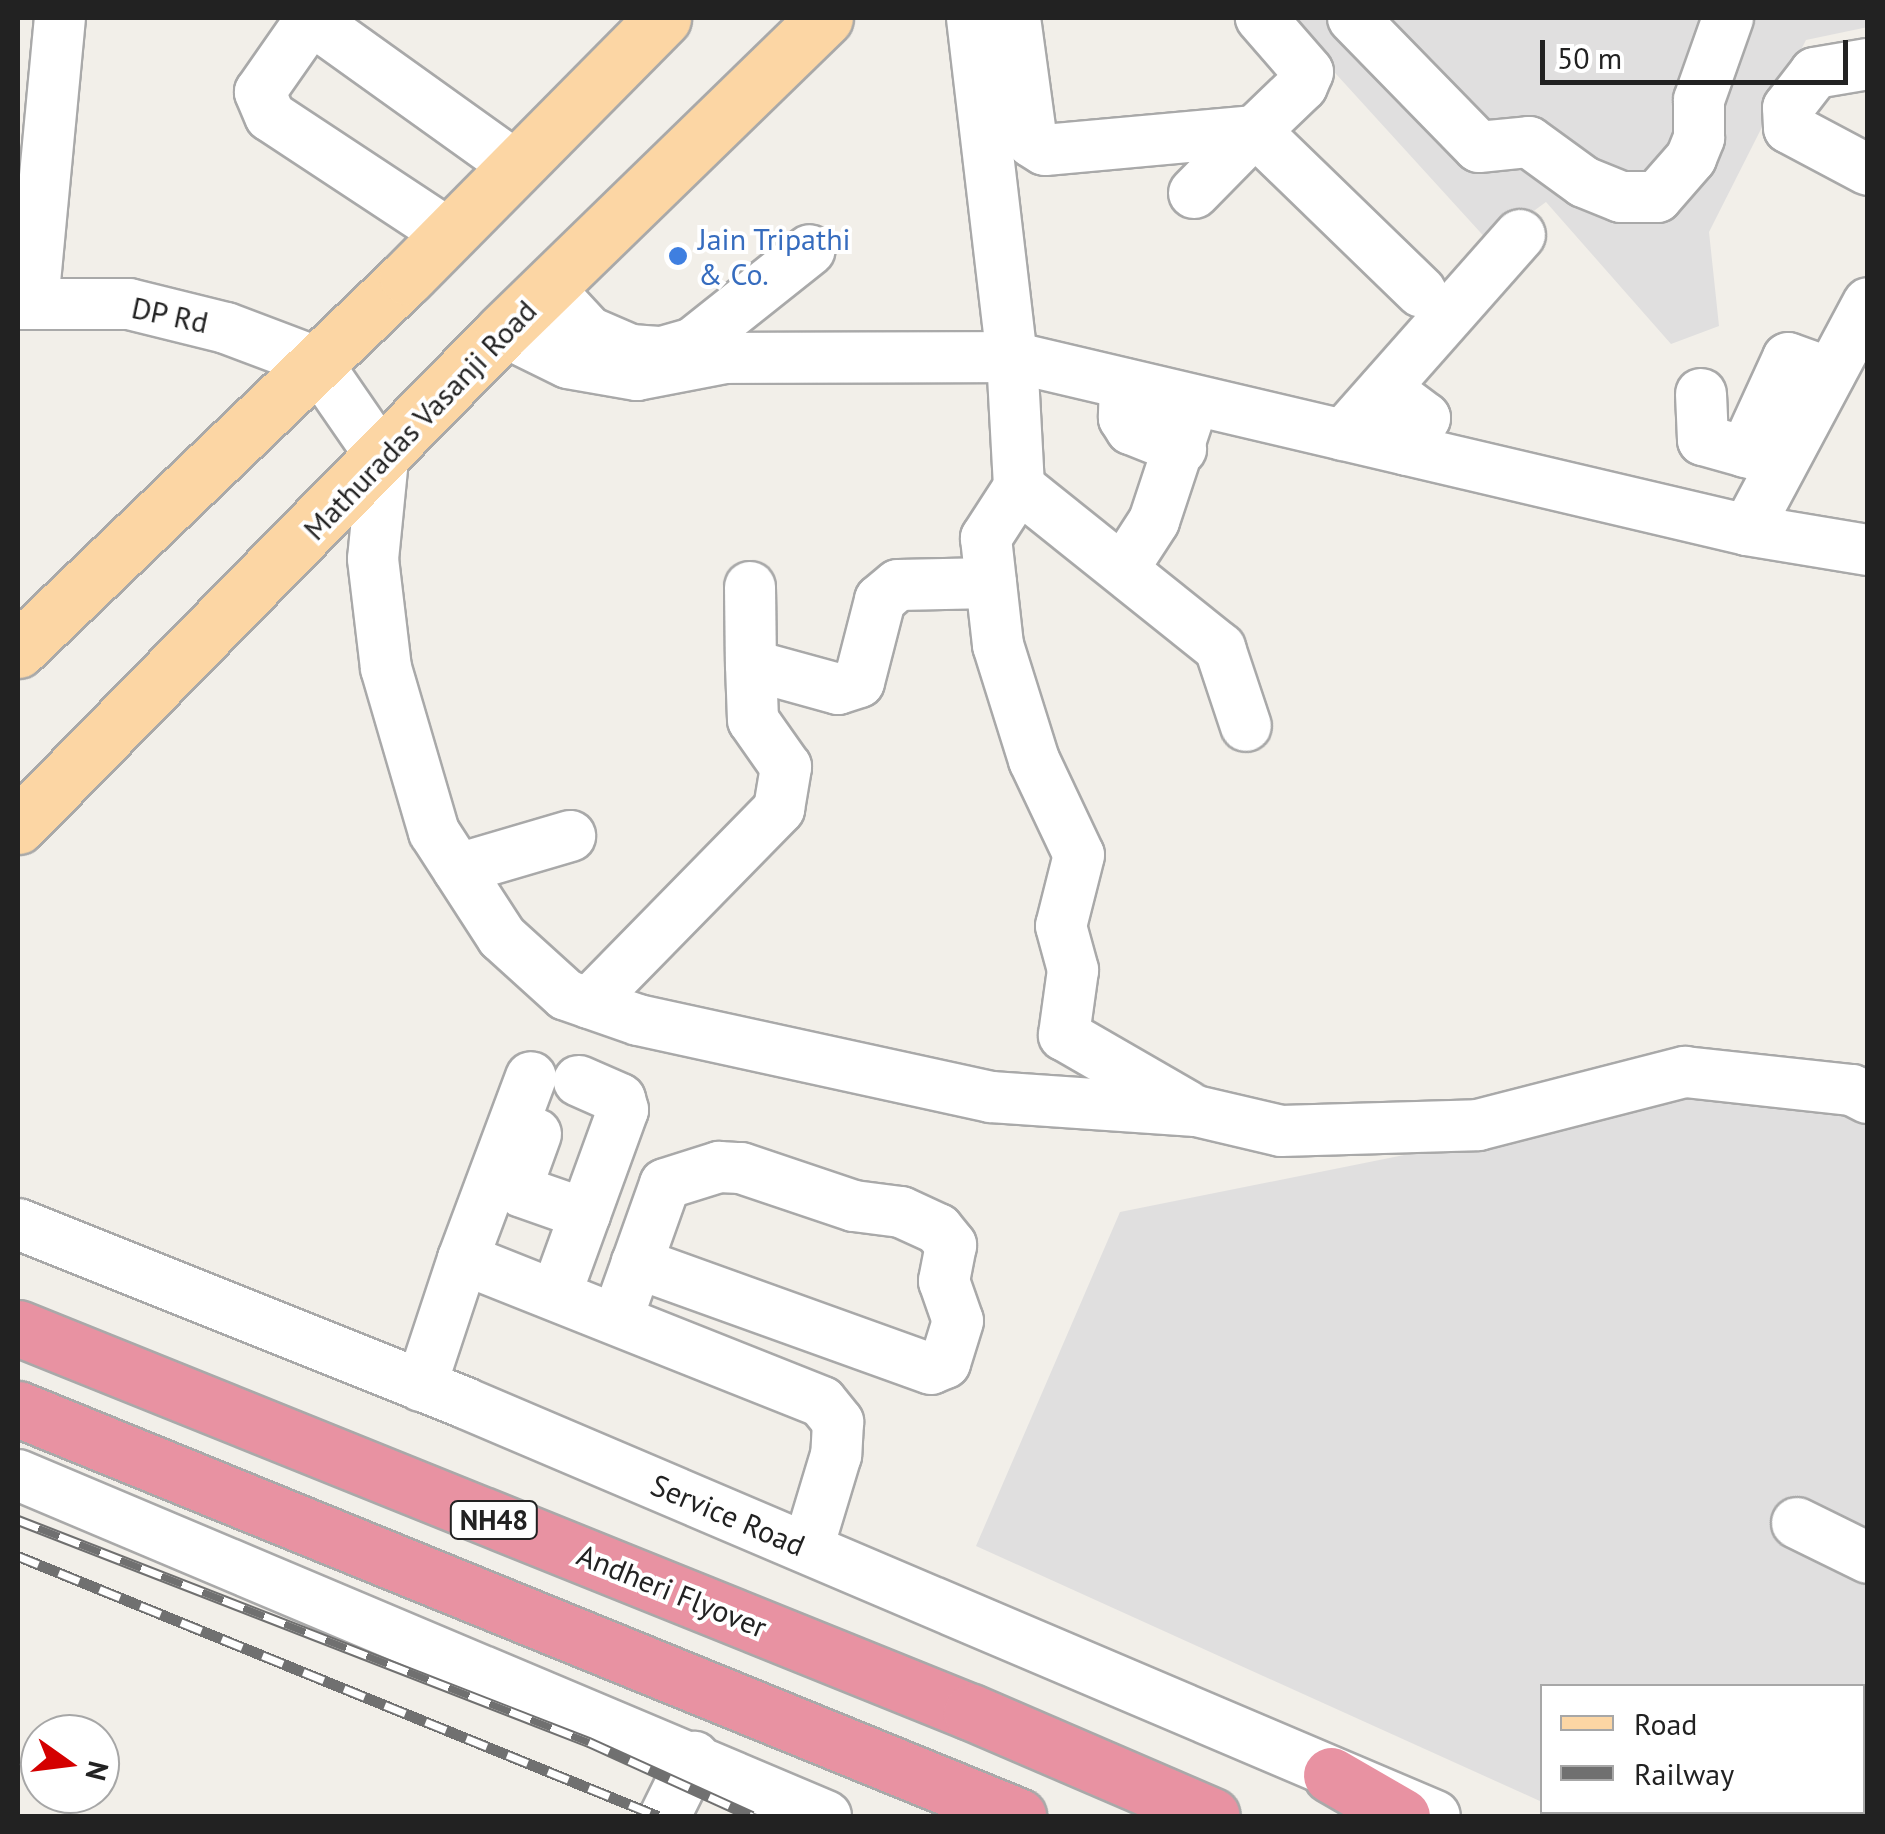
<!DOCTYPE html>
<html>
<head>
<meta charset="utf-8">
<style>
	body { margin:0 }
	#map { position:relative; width:1885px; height:1834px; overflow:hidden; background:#f2efe9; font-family:"PT Sans",sans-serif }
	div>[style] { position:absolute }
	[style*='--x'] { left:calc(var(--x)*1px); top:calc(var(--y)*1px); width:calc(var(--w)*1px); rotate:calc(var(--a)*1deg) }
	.residential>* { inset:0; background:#e0dfdf }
	.roads { filter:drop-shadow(2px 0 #a9a9a9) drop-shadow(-2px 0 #a9a9a9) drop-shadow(0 2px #a9a9a9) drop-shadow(0 -2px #a9a9a9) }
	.minor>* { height:50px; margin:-25px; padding:0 25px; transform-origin:25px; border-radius:25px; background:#fff }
	.major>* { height:55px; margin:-27.5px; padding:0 27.5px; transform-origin:27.5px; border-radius:27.5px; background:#fcd6a4 }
	.highway>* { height:55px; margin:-27.5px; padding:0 27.5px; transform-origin:27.5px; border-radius:27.5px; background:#e892a2 }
	.rail>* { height:11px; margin-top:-5.5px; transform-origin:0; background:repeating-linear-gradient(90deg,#fff 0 22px,#707070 0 44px); box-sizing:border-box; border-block:2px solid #707070 }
	.dots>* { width:28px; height:28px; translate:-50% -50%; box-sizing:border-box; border:5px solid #fff; border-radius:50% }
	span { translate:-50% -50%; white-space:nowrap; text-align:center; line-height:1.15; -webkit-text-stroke:8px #fff; paint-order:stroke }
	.shield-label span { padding:2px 8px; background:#fff; border:2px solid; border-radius:8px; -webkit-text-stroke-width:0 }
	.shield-label { font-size:28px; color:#222; font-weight:700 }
	.shop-label { font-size:30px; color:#366cbe }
	.left { translate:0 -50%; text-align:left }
	.street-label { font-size:30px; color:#222 }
	.frame { position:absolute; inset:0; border:20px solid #222; pointer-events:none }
	.legend { position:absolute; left:1540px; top:1684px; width:325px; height:130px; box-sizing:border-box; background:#fff; border:2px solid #a7a7a7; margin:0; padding:12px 18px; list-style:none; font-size:30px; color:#222 }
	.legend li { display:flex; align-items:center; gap:20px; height:50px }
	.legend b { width:50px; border:2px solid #a7a7a7 }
	.north { position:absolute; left:20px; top:1714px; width:100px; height:100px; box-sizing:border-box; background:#fff; border:2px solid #a7a7a7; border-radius:50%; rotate:104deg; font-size:28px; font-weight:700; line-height:40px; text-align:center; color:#222 }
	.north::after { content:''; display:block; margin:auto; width:35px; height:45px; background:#d40000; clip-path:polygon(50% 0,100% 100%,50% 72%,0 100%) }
	.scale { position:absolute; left:1540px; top:40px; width:308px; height:45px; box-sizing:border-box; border:5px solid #222; border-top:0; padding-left:12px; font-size:30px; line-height:35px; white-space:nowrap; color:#222; -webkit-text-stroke:8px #fff; paint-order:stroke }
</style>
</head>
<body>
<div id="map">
	<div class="residential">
		<i style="clip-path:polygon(1285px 18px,1867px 18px,1868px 27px,1806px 40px,1709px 232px,1719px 326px,1671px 344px,1546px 202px,1490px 243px)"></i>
		<i style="clip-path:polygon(1743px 1087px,1867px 1110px,1867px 1816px,1564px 1812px,1862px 1812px,1862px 1686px,1542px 1686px,1542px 1802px,976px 1546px,1120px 1212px)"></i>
	</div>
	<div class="roads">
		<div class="minor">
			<i style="--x:972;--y:18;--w:341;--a:83.3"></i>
			<i style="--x:1012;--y:357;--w:130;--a:86.9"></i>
			<i style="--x:1019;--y:487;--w:258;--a:38.7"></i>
			<i style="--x:1220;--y:648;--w:82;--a:71.6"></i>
			<i style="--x:1015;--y:18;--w:125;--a:82.2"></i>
			<i style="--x:1032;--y:142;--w:15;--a:32"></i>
			<i style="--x:1045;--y:150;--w:211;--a:-5.2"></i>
			<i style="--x:1255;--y:131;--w:65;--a:-43.8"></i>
			<i style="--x:1302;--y:86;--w:15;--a:-67"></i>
			<i style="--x:1308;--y:72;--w:72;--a:-131"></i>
			<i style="--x:1353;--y:18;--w:180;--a:45.7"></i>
			<i style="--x:1479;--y:147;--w:50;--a:-5.7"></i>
			<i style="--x:1529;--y:142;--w:68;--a:36"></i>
			<i style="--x:1584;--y:182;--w:40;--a:22"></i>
			<i style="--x:1621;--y:197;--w:36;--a:0"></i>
			<i style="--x:1657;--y:197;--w:52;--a:-48.9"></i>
			<i style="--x:1691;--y:158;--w:22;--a:-68"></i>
			<i style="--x:1699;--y:138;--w:38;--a:-90"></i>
			<i style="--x:1699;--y:100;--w:87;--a:-70.5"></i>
			<i style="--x:1868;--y:64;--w:54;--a:170.4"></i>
			<i style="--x:1815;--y:73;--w:44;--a:127.6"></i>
			<i style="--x:1788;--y:108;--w:20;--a:87"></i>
			<i style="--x:1789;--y:128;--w:89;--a:28"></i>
			<i style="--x:1194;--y:193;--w:87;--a:-45.5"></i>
			<i style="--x:1255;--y:131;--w:231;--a:44.1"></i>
			<i style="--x:449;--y:234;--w:214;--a:-146.6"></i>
			<i style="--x:270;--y:116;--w:26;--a:-113"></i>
			<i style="--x:260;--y:92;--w:77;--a:-55.1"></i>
			<i style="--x:304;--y:29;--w:19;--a:-3"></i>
			<i style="--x:323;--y:28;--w:237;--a:35.6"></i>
			<i style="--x:549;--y:289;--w:59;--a:47.1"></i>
			<i style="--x:589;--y:332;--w:46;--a:23.2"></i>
			<i style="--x:631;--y:350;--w:31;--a:4"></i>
			<i style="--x:662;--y:352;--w:32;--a:-16"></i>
			<i style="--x:693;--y:343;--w:149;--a:-38.5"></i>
			<i style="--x:33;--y:303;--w:286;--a:-84.6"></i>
			<i style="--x:18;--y:304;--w:111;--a:0"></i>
			<i style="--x:129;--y:304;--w:100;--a:13.9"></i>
			<i style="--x:226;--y:328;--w:96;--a:20.7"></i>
			<i style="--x:316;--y:362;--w:118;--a:55.4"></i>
			<i style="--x:383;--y:459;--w:100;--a:95.7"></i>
			<i style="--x:373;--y:559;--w:110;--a:83.2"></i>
			<i style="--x:386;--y:668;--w:171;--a:73.7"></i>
			<i style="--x:434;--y:832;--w:125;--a:57.1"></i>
			<i style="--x:502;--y:937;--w:86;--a:42.2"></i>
			<i style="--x:566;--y:995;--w:76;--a:19.1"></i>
			<i style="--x:638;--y:1020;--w:361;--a:12.3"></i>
			<i style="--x:991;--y:1097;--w:205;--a:3.9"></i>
			<i style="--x:1196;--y:1111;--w:87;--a:13.2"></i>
			<i style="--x:1281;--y:1131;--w:197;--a:-1.7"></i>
			<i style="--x:1478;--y:1125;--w:214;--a:-14.4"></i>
			<i style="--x:1685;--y:1072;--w:168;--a:6.2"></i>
			<i style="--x:1852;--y:1090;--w:18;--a:27"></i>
			<i style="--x:503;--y:331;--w:72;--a:26.2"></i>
			<i style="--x:568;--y:363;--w:70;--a:9.9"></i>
			<i style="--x:637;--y:375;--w:90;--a:-10.9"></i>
			<i style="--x:725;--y:358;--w:287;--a:-0.2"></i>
			<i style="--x:1012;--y:357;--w:755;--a:13.24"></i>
			<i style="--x:1747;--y:530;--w:123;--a:9.4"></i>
			<i style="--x:1125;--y:384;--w:34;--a:92"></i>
			<i style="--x:1124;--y:418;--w:13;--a:58"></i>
			<i style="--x:1131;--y:429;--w:54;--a:21.8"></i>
			<i style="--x:1385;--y:388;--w:50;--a:36.9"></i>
			<i style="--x:1425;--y:418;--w:37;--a:121"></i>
			<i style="--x:1701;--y:394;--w:46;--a:87.5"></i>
			<i style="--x:1703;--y:440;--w:74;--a:15.7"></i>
			<i style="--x:1343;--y:435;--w:267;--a:-48.5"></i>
			<i style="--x:1745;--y:452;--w:103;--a:-65.4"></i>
			<i style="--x:1788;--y:358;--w:45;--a:19.7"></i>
			<i style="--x:1019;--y:487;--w:61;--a:122.9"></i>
			<i style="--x:986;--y:538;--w:108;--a:83.6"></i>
			<i style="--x:998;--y:645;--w:121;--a:72.6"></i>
			<i style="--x:1034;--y:760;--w:105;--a:64.7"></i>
			<i style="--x:1079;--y:855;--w:73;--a:104.2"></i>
			<i style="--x:1061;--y:926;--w:46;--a:74.7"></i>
			<i style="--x:1073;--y:970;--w:66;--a:97.9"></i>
			<i style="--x:1064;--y:1035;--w:142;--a:30"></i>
			<i style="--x:1747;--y:530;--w:257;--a:-61.9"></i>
			<i style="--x:1123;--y:569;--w:57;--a:-57.1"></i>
			<i style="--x:1154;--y:521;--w:127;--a:-71.7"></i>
			<i style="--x:750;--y:587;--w:78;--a:89.3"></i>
			<i style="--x:458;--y:869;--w:117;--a:-16.4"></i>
			<i style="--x:589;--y:1003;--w:272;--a:-45.6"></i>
			<i style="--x:779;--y:809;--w:43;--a:-80.5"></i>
			<i style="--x:786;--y:767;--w:57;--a:-125.1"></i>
			<i style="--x:753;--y:720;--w:55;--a:-92.1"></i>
			<i style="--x:751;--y:665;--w:90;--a:15.4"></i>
			<i style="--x:838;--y:689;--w:22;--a:-18"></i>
			<i style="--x:859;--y:682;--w:85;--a:-75.6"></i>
			<i style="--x:880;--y:600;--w:23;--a:-40"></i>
			<i style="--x:898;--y:585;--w:93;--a:-1.2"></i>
			<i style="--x:536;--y:1134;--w:50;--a:109.9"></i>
			<i style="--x:519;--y:1181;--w:11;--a:75"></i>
			<i style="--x:522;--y:1192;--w:67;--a:19.2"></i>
			<i style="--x:18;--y:1224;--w:482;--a:21.8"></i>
			<i style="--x:465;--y:1403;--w:1054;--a:23.06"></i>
			<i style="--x:463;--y:1259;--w:194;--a:-69.5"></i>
			<i style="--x:556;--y:1294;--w:196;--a:-70"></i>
			<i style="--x:623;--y:1110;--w:11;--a:-105"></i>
			<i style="--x:620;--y:1099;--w:45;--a:-156.3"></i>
			<i style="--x:617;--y:1319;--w:143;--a:-70.4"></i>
			<i style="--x:665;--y:1184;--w:57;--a:-17.5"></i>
			<i style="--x:719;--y:1167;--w:22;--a:3"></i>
			<i style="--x:741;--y:1168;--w:119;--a:18.6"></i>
			<i style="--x:854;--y:1206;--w:47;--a:7.3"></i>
			<i style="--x:901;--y:1212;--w:41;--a:24.7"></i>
			<i style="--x:938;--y:1229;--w:21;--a:51"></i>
			<i style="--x:951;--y:1245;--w:37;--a:101"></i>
			<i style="--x:944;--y:1281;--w:42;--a:70.7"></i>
			<i style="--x:958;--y:1321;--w:44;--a:107.2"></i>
			<i style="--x:945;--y:1363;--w:15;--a:157"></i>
			<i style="--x:931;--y:1369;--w:313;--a:-160.2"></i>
			<i style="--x:421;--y:1386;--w:134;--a:-71.7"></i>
			<i style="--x:463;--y:1259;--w:386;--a:21.7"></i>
			<i style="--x:822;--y:1402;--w:26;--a:51"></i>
			<i style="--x:838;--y:1422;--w:33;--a:93"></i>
			<i style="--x:836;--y:1455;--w:97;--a:106.8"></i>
			<i style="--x:18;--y:1475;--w:877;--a:22.88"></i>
			<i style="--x:1797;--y:1523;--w:79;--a:26.2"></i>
			<i style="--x:665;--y:1816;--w:66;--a:-63.8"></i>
		</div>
		<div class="major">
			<i style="--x:18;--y:650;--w:539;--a:-43.8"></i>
			<i style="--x:407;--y:277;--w:364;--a:-45.3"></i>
			<i style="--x:18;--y:826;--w:693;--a:-45.58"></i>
			<i style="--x:503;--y:331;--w:449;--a:-44.2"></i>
		</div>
		<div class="highway">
			<i style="--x:18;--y:1328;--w:1027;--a:21.95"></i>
			<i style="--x:971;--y:1712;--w:262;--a:23.3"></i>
			<i style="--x:18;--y:1409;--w:1080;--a:22.15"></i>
			<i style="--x:1331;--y:1775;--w:82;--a:30"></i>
		</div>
	</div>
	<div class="rail">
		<i style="--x:18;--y:1520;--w:613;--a:21.25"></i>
		<i style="--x:589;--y:1742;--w:179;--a:24.4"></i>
		<i style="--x:18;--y:1556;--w:691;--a:22.11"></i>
	</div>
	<div class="dots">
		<i style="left:678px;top:256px;background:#3f7fe0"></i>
	</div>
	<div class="shield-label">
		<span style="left:494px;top:1520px">NH48</span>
	</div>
	<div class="shop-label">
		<span class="left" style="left:698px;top:256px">Jain Tripathi<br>&amp; Co.</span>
	</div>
	<div class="street-label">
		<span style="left:170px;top:315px;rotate:12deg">DP Rd</span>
		<span style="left:420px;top:420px;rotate:-46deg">Mathuradas Vasanji Road</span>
		<span style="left:728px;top:1515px;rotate:23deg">Service Road</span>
		<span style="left:672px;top:1591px;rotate:22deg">Andheri Flyover</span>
	</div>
	<div class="frame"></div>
	<ul class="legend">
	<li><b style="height:12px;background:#fcd6a4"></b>Road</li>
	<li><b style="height:12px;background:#707070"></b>Railway</li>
	</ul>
	<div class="north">N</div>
	<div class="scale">50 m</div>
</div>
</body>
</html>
